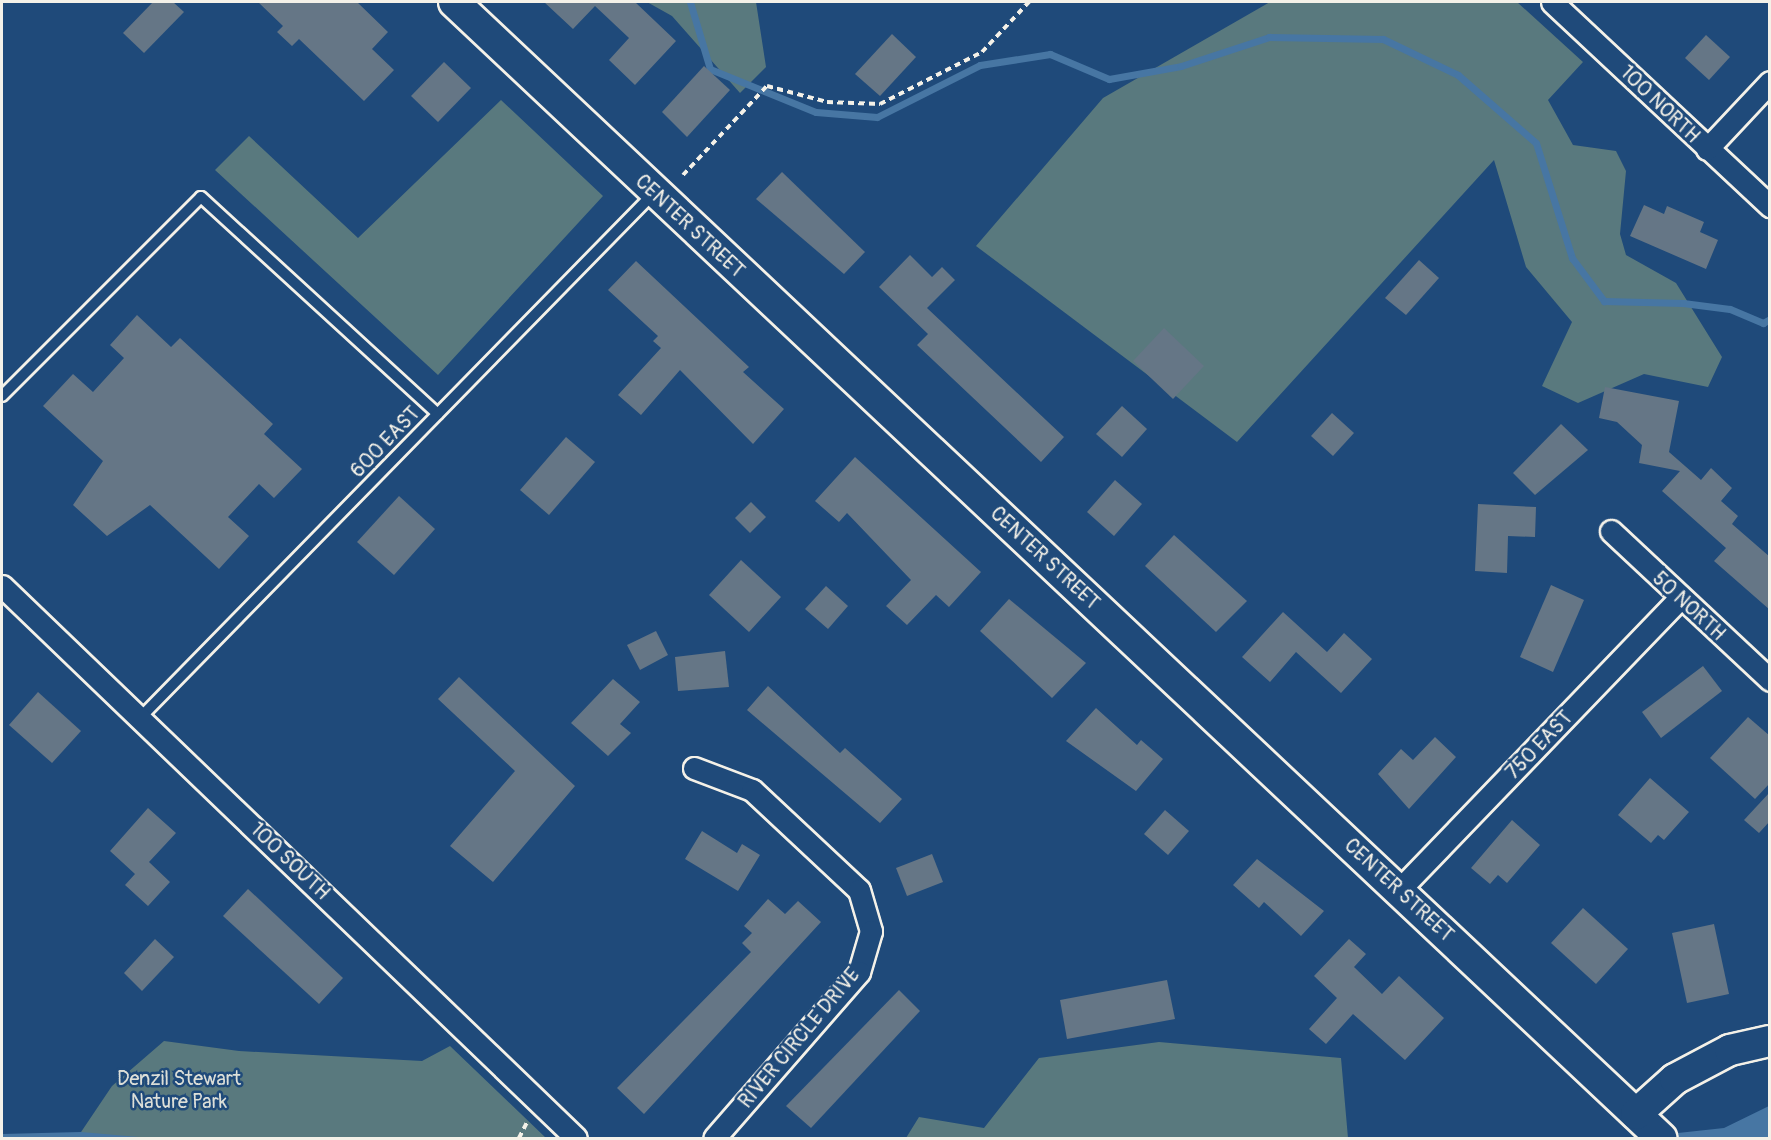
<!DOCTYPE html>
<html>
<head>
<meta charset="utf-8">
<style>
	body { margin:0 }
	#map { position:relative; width:1771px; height:1140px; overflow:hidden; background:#1f4a7a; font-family:Pangolin,sans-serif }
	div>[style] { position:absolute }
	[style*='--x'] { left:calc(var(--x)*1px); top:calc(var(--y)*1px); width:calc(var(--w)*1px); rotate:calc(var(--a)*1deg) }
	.green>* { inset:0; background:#59797e }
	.water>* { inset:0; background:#4776a3 }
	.stream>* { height:7px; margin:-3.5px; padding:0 3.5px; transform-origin:3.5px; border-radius:3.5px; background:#4776a3 }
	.building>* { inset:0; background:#657686 }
	.path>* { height:4px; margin-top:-2px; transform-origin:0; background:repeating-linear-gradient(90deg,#f4f1e8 0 6px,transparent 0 10.5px) }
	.roads { filter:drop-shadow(2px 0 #f4f1e8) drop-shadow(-2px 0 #f4f1e8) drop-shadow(0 2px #f4f1e8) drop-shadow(0 -2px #f4f1e8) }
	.lane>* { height:10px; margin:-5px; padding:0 5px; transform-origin:5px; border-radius:5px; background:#1f4a7a }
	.street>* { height:21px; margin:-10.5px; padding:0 10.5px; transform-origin:10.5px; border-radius:10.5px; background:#1f4a7a }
	.secondary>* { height:30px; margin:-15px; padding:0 15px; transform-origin:15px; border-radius:15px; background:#1f4a7a }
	span { translate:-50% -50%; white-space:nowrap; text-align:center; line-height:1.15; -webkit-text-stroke:5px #1f4a7a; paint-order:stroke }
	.street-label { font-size:20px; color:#f4f1e8 }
	.park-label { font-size:20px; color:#dddfd8 }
	.frame { position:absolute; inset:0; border:3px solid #f4f1e8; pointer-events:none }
</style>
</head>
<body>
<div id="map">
	<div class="green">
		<i style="clip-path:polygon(647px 2px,756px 2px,766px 67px,740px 93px,672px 16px)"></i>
		<i style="clip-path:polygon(1270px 2px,1517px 2px,1583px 62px,1548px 100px,1573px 145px,1616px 151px,1626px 171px,1620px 234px,1626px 255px,1676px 283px,1722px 357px,1708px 387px,1644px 374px,1578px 403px,1542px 386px,1572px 322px,1526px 267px,1494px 160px,1237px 442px,976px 246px,1103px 98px)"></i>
		<i style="clip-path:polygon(501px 100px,603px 196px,438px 375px,215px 170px,249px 136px,358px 238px)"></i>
		<i style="clip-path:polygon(164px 1041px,239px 1051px,422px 1061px,450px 1046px,546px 1138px,77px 1138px,112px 1086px)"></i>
		<i style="clip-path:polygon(1159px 1042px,1341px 1058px,1348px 1138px,906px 1138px,919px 1117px,984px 1128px,1039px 1058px)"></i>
	</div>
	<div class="water">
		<i style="clip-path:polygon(1769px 1106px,1769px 1138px,1632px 1138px,1724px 1128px)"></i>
		<i style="clip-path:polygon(81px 1132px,150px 1138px,2px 1138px,2px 1134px)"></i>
	</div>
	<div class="stream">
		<i style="--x:690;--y:2;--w:70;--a:73.4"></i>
		<i style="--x:710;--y:69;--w:114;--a:22.1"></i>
		<i style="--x:816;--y:112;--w:61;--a:4.7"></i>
		<i style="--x:877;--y:117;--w:115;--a:-26.8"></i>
		<i style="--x:980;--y:65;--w:71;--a:-8.9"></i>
		<i style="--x:1050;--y:54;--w:64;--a:23"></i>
		<i style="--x:1109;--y:79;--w:73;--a:-10.2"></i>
		<i style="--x:1181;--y:66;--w:93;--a:-18.2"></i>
		<i style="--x:1269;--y:37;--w:114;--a:1"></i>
		<i style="--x:1383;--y:39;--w:83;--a:25.6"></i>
		<i style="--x:1458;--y:75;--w:103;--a:41.1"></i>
		<i style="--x:1536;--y:143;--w:121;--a:72.6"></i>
		<i style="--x:1572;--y:258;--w:54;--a:53.3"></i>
		<i style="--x:1604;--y:301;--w:79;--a:1.5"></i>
		<i style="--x:1683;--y:303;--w:47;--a:7.3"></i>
		<i style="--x:1730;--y:309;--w:36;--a:23"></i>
		<i style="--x:1763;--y:323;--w:8;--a:-30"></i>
	</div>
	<div class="building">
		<i style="clip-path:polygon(153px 2px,173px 2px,184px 12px,144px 53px,123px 33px)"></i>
		<i style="clip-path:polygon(258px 2px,357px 2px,388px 32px,372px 49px,394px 70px,364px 101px,299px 39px,292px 46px,277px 32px,283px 26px)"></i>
		<i style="clip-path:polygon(544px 2px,635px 2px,676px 41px,635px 85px,609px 60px,629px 38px,595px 6px,573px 29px)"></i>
		<i style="clip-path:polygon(892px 34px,916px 57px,880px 96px,855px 74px)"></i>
		<i style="clip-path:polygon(1706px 35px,1730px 57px,1709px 80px,1685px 58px)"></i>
		<i style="clip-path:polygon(444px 62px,471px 88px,438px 122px,411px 96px)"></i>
		<i style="clip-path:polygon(704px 66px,730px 90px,687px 137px,662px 112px)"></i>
		<i style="clip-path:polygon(782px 172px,865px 252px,844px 274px,756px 199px)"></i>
		<i style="clip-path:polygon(1644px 205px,1664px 214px,1667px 206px,1704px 222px,1700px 232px,1718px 240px,1706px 269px,1630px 236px)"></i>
		<i style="clip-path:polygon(910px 255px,932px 277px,942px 267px,955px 280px,927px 308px,1064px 437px,1041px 462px,917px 345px,928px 334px,879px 287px)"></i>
		<i style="clip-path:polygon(1419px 260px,1439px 278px,1406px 315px,1385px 298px)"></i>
		<i style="clip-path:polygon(636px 261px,749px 367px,743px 372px,784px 409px,753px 444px,680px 370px,641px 415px,618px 395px,661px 348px,653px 341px,658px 336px,608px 290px)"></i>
		<i style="clip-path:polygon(137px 315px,171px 347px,180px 338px,273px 424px,264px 434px,302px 469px,274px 498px,259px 484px,228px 517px,249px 536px,219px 569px,150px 505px,107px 536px,73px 505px,103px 461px,43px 406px,73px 374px,93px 392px,124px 358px,110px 345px)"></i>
		<i style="clip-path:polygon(1164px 328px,1204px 366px,1173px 399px,1133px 361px)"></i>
		<i style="clip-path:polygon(1605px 387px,1679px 401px,1669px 452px,1701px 480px,1711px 468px,1732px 488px,1721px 501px,1738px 516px,1732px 524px,1770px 557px,1770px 610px,1714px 561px,1726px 548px,1662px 491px,1680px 471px,1639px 463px,1642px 445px,1617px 422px,1599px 418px)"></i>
		<i style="clip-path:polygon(1122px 406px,1147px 429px,1122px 457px,1096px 434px)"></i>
		<i style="clip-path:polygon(1332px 413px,1354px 433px,1333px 456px,1311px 436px)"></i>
		<i style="clip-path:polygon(1561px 424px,1588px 450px,1535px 495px,1513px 473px)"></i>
		<i style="clip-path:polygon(566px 437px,595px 462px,549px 515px,520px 490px)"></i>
		<i style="clip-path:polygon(855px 457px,981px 572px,949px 607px,936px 595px,907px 625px,886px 606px,911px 580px,847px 513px,839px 522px,815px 501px)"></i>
		<i style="clip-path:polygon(1115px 480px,1142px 504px,1114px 536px,1087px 512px)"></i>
		<i style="clip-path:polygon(399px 496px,435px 529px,394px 575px,357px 542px)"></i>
		<i style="clip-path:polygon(751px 502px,766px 517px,750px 533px,735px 518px)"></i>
		<i style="clip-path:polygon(1478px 504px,1536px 507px,1535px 537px,1508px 536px,1507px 573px,1475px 571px)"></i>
		<i style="clip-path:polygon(1174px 535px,1247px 601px,1216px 632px,1145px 566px)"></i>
		<i style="clip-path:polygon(741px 560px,781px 597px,749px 632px,709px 595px)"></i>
		<i style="clip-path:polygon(1551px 585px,1584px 600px,1553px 672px,1520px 657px)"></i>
		<i style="clip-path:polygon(826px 586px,848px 606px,828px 629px,805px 609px)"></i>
		<i style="clip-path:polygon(1009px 599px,1086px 663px,1052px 698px,980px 631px)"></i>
		<i style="clip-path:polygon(1283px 612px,1327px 652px,1344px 633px,1372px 659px,1341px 693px,1296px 652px,1270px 682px,1242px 657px)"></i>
		<i style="clip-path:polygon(656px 631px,668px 655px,640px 670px,627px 645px)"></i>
		<i style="clip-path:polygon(725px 651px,729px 687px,678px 691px,675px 657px)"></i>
		<i style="clip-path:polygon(1703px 666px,1722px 691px,1661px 738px,1642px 712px)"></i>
		<i style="clip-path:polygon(459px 677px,575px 786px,493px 882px,450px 846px,515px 771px,438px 699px)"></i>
		<i style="clip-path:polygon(613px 679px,640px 702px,620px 724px,631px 733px,608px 756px,571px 723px)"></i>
		<i style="clip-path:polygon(768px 686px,840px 753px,845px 748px,902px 799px,880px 823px,747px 710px)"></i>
		<i style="clip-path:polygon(38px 692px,81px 731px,52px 763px,9px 725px)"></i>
		<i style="clip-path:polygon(1096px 708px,1137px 745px,1141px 740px,1163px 759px,1136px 791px,1066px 741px)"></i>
		<i style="clip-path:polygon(1748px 717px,1770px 736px,1770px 783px,1755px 799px,1710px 758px)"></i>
		<i style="clip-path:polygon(1435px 737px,1456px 757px,1409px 809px,1378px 774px,1401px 749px,1413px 760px)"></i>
		<i style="clip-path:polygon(1650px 778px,1689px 812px,1664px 840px,1658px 835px,1651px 843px,1618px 815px)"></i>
		<i style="clip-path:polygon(1770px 792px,1770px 821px,1759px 833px,1744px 820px)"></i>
		<i style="clip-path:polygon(148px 808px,176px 833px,149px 862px,170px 882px,148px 906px,125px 885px,135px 874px,110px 851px)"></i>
		<i style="clip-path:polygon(1165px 810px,1189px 831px,1168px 855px,1144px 834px)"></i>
		<i style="clip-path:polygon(1512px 820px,1540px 845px,1507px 883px,1498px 875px,1490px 884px,1471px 868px)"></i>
		<i style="clip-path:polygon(702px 831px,737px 853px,742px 844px,760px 855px,738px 891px,685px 859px)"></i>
		<i style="clip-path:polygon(932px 854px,943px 882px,907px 896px,896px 868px)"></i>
		<i style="clip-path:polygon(1257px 859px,1324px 911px,1301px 936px,1264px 902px,1259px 908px,1233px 885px)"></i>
		<i style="clip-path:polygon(248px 889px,343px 978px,319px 1004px,223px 916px)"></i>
		<i style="clip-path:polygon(768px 899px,785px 914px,798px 901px,821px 922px,644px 1114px,617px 1088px,751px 952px,742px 943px,752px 933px,744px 926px)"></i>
		<i style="clip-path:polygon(1583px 908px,1628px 949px,1596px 984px,1551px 943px)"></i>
		<i style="clip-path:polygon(1714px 924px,1729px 994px,1687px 1003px,1672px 933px)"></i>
		<i style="clip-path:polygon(155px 939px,174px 957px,142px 991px,124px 973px)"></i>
		<i style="clip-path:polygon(1349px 939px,1366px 954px,1354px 967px,1382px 994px,1399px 976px,1444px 1018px,1405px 1060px,1353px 1014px,1326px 1044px,1309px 1029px,1337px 998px,1314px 976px)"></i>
		<i style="clip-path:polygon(1167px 980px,1175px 1019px,1067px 1039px,1060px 1000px)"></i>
		<i style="clip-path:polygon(899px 990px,920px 1011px,811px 1128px,786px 1106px)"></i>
	</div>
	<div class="path">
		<i style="--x:683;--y:175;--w:122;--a:-46.7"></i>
		<i style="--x:767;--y:86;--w:62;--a:14.9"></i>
		<i style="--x:827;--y:102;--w:53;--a:2.2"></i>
		<i style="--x:880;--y:104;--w:114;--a:-27"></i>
		<i style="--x:982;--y:52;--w:69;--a:-46.8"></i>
		<i style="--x:519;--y:1138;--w:20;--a:-63"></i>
	</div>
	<div class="roads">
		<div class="lane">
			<i style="--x:2;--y:396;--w:281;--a:-45"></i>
			<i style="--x:201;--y:197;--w:321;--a:42.5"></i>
			<i style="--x:141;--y:717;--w:733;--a:-45.61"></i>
		</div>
		<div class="street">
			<i style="--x:1552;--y:2;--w:299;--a:43.1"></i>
			<i style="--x:1707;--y:149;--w:92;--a:-46.8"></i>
			<i style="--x:1611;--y:531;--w:218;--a:43.1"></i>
			<i style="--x:2;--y:586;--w:796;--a:43.88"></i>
			<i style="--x:694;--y:768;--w:62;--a:20.8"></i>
			<i style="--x:752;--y:790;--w:146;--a:43.1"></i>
			<i style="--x:859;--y:890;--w:43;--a:73.7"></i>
			<i style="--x:871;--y:931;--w:43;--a:106.3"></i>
			<i style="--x:859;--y:972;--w:220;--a:131.1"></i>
			<i style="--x:1399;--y:890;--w:404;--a:-46.1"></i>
		</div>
		<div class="secondary">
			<i style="--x:454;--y:2;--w:1658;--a:43.26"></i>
			<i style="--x:1636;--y:1114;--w:52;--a:-41.9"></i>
			<i style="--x:1675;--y:1079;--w:62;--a:-27.8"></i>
			<i style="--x:1730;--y:1050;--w:41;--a:-12.7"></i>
		</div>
	</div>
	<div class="street-label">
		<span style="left:1660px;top:104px;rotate:44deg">100 NORTH</span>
		<span style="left:690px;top:226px;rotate:43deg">CENTER STREET</span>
		<span style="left:385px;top:442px;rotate:-46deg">600 EAST</span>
		<span style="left:1045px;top:558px;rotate:43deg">CENTER STREET</span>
		<span style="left:1689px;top:606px;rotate:43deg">50 NORTH</span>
		<span style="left:1539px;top:745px;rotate:-46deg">750 EAST</span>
		<span style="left:290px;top:861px;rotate:44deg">100 SOUTH</span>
		<span style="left:1399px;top:890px;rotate:43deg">CENTER STREET</span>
		<span style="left:799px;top:1038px;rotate:-50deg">RIVER CIRCLE DRIVE</span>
	</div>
	<div class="park-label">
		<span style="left:179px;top:1090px">Denzil Stewart<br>Nature Park</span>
	</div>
	<div class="frame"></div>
</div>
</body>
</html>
